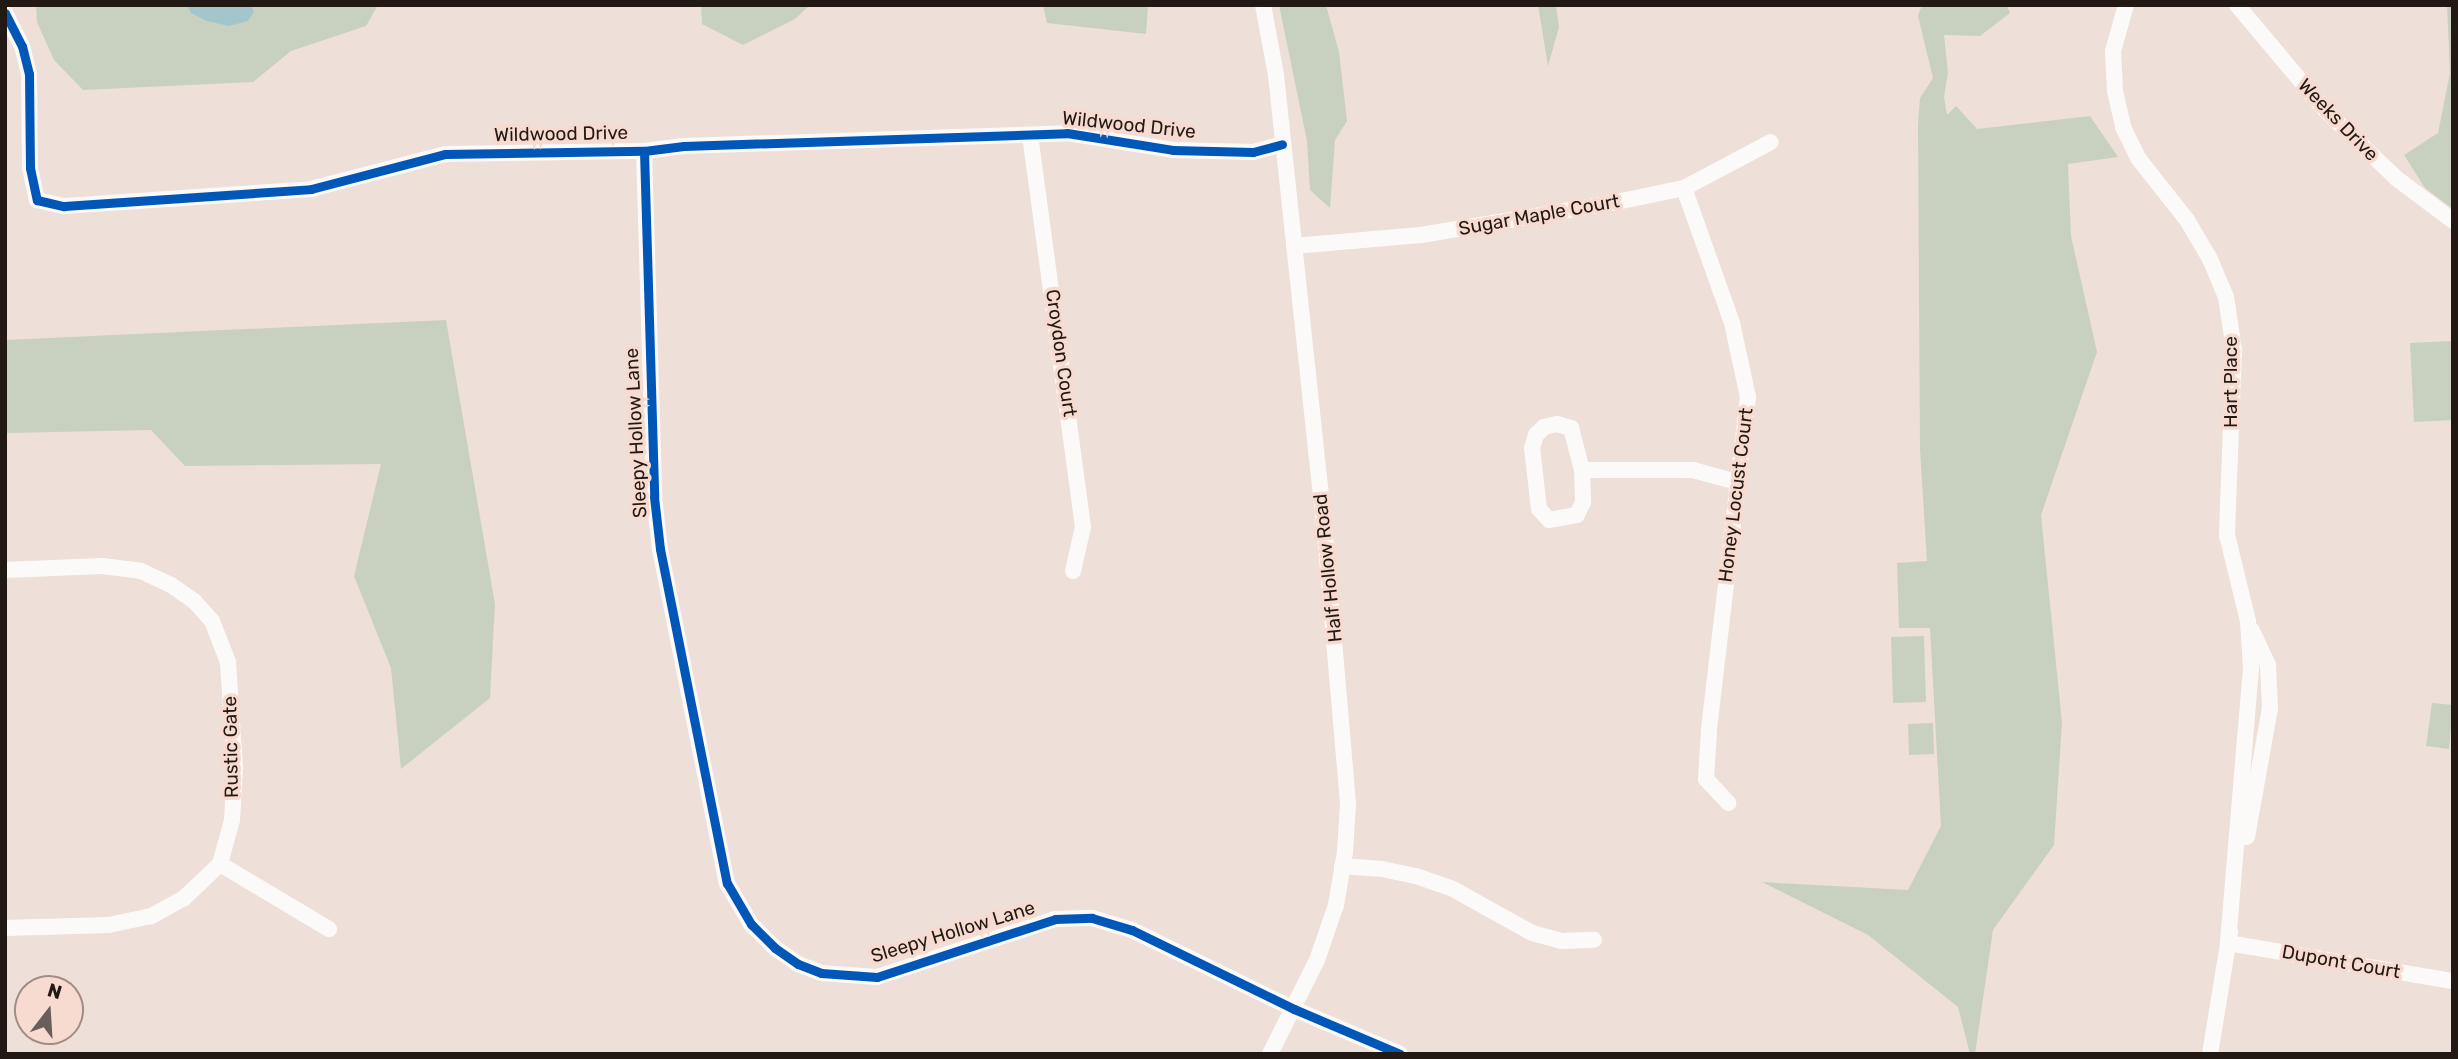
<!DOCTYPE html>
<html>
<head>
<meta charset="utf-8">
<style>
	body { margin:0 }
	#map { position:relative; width:2458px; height:1059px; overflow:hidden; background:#eedfd9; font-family:Rubik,sans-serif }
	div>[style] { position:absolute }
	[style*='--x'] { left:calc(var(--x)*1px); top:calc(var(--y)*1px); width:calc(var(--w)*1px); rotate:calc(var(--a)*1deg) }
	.green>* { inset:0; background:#c8d1bf }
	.water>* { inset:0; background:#a2c6cb }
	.minor>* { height:16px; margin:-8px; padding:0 8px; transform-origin:8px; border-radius:8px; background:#fcfaf9 }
	.cycleway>* { height:9px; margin:-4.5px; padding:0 4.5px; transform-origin:4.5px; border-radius:4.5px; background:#0057b8 }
	span { translate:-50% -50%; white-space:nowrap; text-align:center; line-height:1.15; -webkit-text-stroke:7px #f7dbd0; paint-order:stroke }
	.street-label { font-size:19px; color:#221915 }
	.frame { position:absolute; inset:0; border:7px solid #221915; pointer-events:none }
	.north { position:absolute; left:14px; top:975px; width:70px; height:70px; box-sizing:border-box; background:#f7dbd0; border:2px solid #a28d85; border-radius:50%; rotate:17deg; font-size:19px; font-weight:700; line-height:28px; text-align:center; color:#221915 }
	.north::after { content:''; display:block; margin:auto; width:24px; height:32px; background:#695e5a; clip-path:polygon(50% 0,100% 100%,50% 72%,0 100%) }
</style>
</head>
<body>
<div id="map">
	<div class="green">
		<i style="clip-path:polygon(36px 5px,378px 5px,366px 26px,291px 51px,253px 82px,83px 90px,54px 60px,37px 22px)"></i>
		<i style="clip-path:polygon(701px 5px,810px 5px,795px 19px,743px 45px,702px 24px)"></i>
		<i style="clip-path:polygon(1043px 5px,1148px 5px,1146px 34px,1047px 23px)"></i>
		<i style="clip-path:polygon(1279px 5px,1326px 5px,1339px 52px,1347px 121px,1335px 140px,1330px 208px,1310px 190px,1307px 141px)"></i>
		<i style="clip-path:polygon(1538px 5px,1556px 5px,1559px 27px,1548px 66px)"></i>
		<i style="clip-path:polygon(1922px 5px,2007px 5px,2010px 13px,1980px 36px,1944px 35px,1948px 73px,1944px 97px,1947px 115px,1956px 106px,1977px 129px,2090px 116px,2118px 157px,2068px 164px,2071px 236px,2097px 352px,2041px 515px,2062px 723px,2054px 845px,1993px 930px,1975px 1054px,1970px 1054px,1958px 1007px,1868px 935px,1762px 882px,1908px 890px,1941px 826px,1930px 628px,1899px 628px,1897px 563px,1927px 561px,1920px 449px,1918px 125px,1920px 98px,1933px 78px,1918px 16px)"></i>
		<i style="clip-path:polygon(2447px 5px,2453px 5px,2453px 209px,2425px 188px,2404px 155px,2438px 133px,2450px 73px)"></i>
		<i style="clip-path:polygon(446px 320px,495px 604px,490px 698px,401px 769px,391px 668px,354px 576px,381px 464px,185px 466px,151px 430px,5px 433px,5px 340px)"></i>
		<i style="clip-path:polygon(2453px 341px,2453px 420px,2414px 422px,2410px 343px)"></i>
		<i style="clip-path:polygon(1924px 636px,1926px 702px,1893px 703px,1891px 637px)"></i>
		<i style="clip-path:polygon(2432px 703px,2453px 705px,2449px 749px,2426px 746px)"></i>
		<i style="clip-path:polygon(1933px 723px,1934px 754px,1909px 755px,1908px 724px)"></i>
	</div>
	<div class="water">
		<i style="clip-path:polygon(187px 5px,251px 5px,254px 12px,248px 21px,229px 26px,207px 21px,191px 13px)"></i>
	</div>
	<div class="minor">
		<i style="--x:1263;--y:5;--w:71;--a:79.5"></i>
		<i style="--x:1276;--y:75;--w:463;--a:83.9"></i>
		<i style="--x:1325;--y:535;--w:270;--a:85.1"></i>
		<i style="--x:1348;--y:804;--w:48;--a:93.6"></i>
		<i style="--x:1345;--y:852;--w:54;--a:99.6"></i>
		<i style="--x:1336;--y:905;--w:58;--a:109.1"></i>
		<i style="--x:1317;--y:960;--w:105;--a:116.6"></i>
		<i style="--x:2126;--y:5;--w:48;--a:105.8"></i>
		<i style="--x:2113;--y:51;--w:40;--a:87.1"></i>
		<i style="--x:2115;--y:91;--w:37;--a:77"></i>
		<i style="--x:2123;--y:127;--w:34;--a:64"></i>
		<i style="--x:2138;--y:158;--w:79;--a:51.7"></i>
		<i style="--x:2187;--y:220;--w:45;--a:59.5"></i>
		<i style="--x:2210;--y:259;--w:41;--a:67.2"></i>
		<i style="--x:2226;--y:297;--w:54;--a:81.4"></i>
		<i style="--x:2234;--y:350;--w:185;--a:92.2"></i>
		<i style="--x:2227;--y:535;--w:89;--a:76.3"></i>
		<i style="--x:2248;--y:621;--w:47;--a:86.3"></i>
		<i style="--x:2251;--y:668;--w:276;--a:94.8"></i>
		<i style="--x:2237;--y:5;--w:138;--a:50"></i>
		<i style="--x:2326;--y:111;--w:97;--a:43.7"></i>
		<i style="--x:2396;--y:178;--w:71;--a:37"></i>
		<i style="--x:5;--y:13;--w:37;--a:63"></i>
		<i style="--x:22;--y:46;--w:29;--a:76"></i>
		<i style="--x:29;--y:74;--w:94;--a:89.4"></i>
		<i style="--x:30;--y:168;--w:33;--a:78"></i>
		<i style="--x:37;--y:200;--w:28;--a:13"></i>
		<i style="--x:64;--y:206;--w:248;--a:-3.9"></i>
		<i style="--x:311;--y:189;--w:138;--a:-14.6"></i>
		<i style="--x:445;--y:154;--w:199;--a:-0.9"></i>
		<i style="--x:644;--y:151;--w:40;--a:-7.1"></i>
		<i style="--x:684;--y:146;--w:383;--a:-1.9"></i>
		<i style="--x:1067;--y:133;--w:107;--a:9.1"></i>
		<i style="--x:1173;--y:150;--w:80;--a:1.4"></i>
		<i style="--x:1253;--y:152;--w:30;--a:-15"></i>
		<i style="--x:1030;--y:135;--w:396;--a:82.3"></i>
		<i style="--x:1083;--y:527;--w:45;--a:102.8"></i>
		<i style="--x:644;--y:151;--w:346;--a:88.3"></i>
		<i style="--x:654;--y:497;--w:52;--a:83.4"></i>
		<i style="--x:660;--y:549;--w:341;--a:78.7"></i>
		<i style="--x:727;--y:883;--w:48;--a:59.7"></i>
		<i style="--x:751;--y:924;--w:34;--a:45"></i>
		<i style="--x:775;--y:948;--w:28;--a:35"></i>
		<i style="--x:798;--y:964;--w:25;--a:21"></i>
		<i style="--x:821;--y:973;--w:56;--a:4.1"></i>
		<i style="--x:877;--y:977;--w:187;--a:-18"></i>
		<i style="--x:1055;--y:919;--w:37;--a:-2"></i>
		<i style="--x:1092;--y:918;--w:42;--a:16.7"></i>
		<i style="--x:1132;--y:930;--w:180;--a:26"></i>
		<i style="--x:1294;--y:1009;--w:115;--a:23"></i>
		<i style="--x:1684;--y:188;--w:143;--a:70.4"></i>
		<i style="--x:1732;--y:323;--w:76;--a:77.8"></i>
		<i style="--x:1748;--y:397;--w:336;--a:96.7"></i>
		<i style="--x:1709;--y:731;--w:48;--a:93.6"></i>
		<i style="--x:1706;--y:779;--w:33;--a:47"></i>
		<i style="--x:1294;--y:246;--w:127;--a:-5"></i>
		<i style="--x:1421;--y:235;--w:194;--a:-9.5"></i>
		<i style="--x:1612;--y:203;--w:74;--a:-11.8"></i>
		<i style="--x:1684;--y:188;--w:98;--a:-27.9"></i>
		<i style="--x:1582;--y:470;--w:32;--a:88"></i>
		<i style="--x:1583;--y:502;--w:14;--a:115"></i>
		<i style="--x:1577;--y:515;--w:28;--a:170"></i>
		<i style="--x:1549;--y:520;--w:15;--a:-132"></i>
		<i style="--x:1539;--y:509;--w:61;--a:-96.5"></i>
		<i style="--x:1532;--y:448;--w:14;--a:-73"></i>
		<i style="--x:1536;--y:435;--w:11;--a:-45"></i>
		<i style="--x:1544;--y:427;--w:13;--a:-13"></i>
		<i style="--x:1557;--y:424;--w:15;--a:16"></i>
		<i style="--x:1571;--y:428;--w:43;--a:75.3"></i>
		<i style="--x:1582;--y:470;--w:111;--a:0"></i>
		<i style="--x:1693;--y:470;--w:46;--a:15.3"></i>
		<i style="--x:5;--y:570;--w:97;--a:-2.4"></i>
		<i style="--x:102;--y:566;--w:39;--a:7"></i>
		<i style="--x:141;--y:571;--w:33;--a:25"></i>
		<i style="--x:171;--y:585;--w:29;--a:35"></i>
		<i style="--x:195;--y:602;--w:25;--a:48"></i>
		<i style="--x:212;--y:621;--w:44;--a:68.7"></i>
		<i style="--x:228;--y:662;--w:105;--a:86.2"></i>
		<i style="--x:235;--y:767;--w:53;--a:93.2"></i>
		<i style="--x:232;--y:820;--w:46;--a:105.3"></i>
		<i style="--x:220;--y:864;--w:50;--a:136.6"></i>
		<i style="--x:184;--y:898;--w:38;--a:151"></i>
		<i style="--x:151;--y:916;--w:43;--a:167.9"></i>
		<i style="--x:109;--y:925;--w:104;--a:178.3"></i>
		<i style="--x:2247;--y:837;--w:131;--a:-79.9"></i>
		<i style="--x:2270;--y:708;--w:43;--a:-92.7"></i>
		<i style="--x:2268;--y:665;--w:38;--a:-115"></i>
		<i style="--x:220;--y:864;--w:127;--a:30.8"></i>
		<i style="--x:1342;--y:866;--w:40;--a:4.3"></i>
		<i style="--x:1382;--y:869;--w:35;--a:12"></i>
		<i style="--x:1416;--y:876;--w:39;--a:19"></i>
		<i style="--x:1453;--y:889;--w:90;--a:29.1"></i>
		<i style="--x:1532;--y:933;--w:30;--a:15"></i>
		<i style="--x:1561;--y:941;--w:33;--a:-2"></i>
		<i style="--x:2228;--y:943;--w:228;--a:9.6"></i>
		<i style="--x:2210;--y:1054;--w:124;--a:-80.7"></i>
	</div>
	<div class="cycleway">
		<i style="--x:5;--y:13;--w:37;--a:63"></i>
		<i style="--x:22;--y:46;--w:29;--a:76"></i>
		<i style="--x:29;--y:74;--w:94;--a:89.4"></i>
		<i style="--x:30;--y:168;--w:33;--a:78"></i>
		<i style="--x:37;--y:200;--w:28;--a:13"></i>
		<i style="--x:64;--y:206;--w:248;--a:-3.9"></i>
		<i style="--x:311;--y:189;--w:138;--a:-14.6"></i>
		<i style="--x:445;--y:154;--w:199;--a:-0.9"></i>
		<i style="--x:644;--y:151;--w:40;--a:-7.1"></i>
		<i style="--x:684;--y:146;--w:383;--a:-1.9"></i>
		<i style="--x:1067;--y:133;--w:107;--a:9.1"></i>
		<i style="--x:1173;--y:150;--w:80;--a:1.4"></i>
		<i style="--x:1253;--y:152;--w:30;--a:-15"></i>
		<i style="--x:644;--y:151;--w:346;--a:88.3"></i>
		<i style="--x:654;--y:497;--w:52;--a:83.4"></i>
		<i style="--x:660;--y:549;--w:341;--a:78.7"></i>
		<i style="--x:727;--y:883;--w:48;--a:59.7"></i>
		<i style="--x:751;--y:924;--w:34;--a:45"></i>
		<i style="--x:775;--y:948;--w:28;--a:35"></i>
		<i style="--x:798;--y:964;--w:25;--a:21"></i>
		<i style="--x:821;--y:973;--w:56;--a:4.1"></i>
		<i style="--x:877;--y:977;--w:187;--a:-18"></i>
		<i style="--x:1055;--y:919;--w:37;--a:-2"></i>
		<i style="--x:1092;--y:918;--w:42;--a:16.7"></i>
		<i style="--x:1132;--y:930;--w:180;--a:26"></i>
		<i style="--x:1294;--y:1009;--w:115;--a:23"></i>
	</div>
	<div class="street-label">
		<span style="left:2338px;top:120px;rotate:46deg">Weeks Drive</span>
		<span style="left:1129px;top:125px;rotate:6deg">Wildwood Drive</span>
		<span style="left:561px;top:134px;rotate:-1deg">Wildwood Drive</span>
		<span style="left:1539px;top:215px;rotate:-10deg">Sugar Maple Court</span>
		<span style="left:1061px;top:353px;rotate:82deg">Croydon Court</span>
		<span style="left:2231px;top:382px;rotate:-90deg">Hart Place</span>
		<span style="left:636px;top:433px;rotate:-93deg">Sleepy Hollow Lane</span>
		<span style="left:1736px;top:495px;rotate:-83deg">Honey Locust Court</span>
		<span style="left:1328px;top:568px;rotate:-96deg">Half Hollow Road</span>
		<span style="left:231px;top:747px;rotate:-91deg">Rustic Gate</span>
		<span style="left:953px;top:932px;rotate:-17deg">Sleepy Hollow Lane</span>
		<span style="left:2341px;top:962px;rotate:10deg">Dupont Court</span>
	</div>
	<div class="frame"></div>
	<div class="north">N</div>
</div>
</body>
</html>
